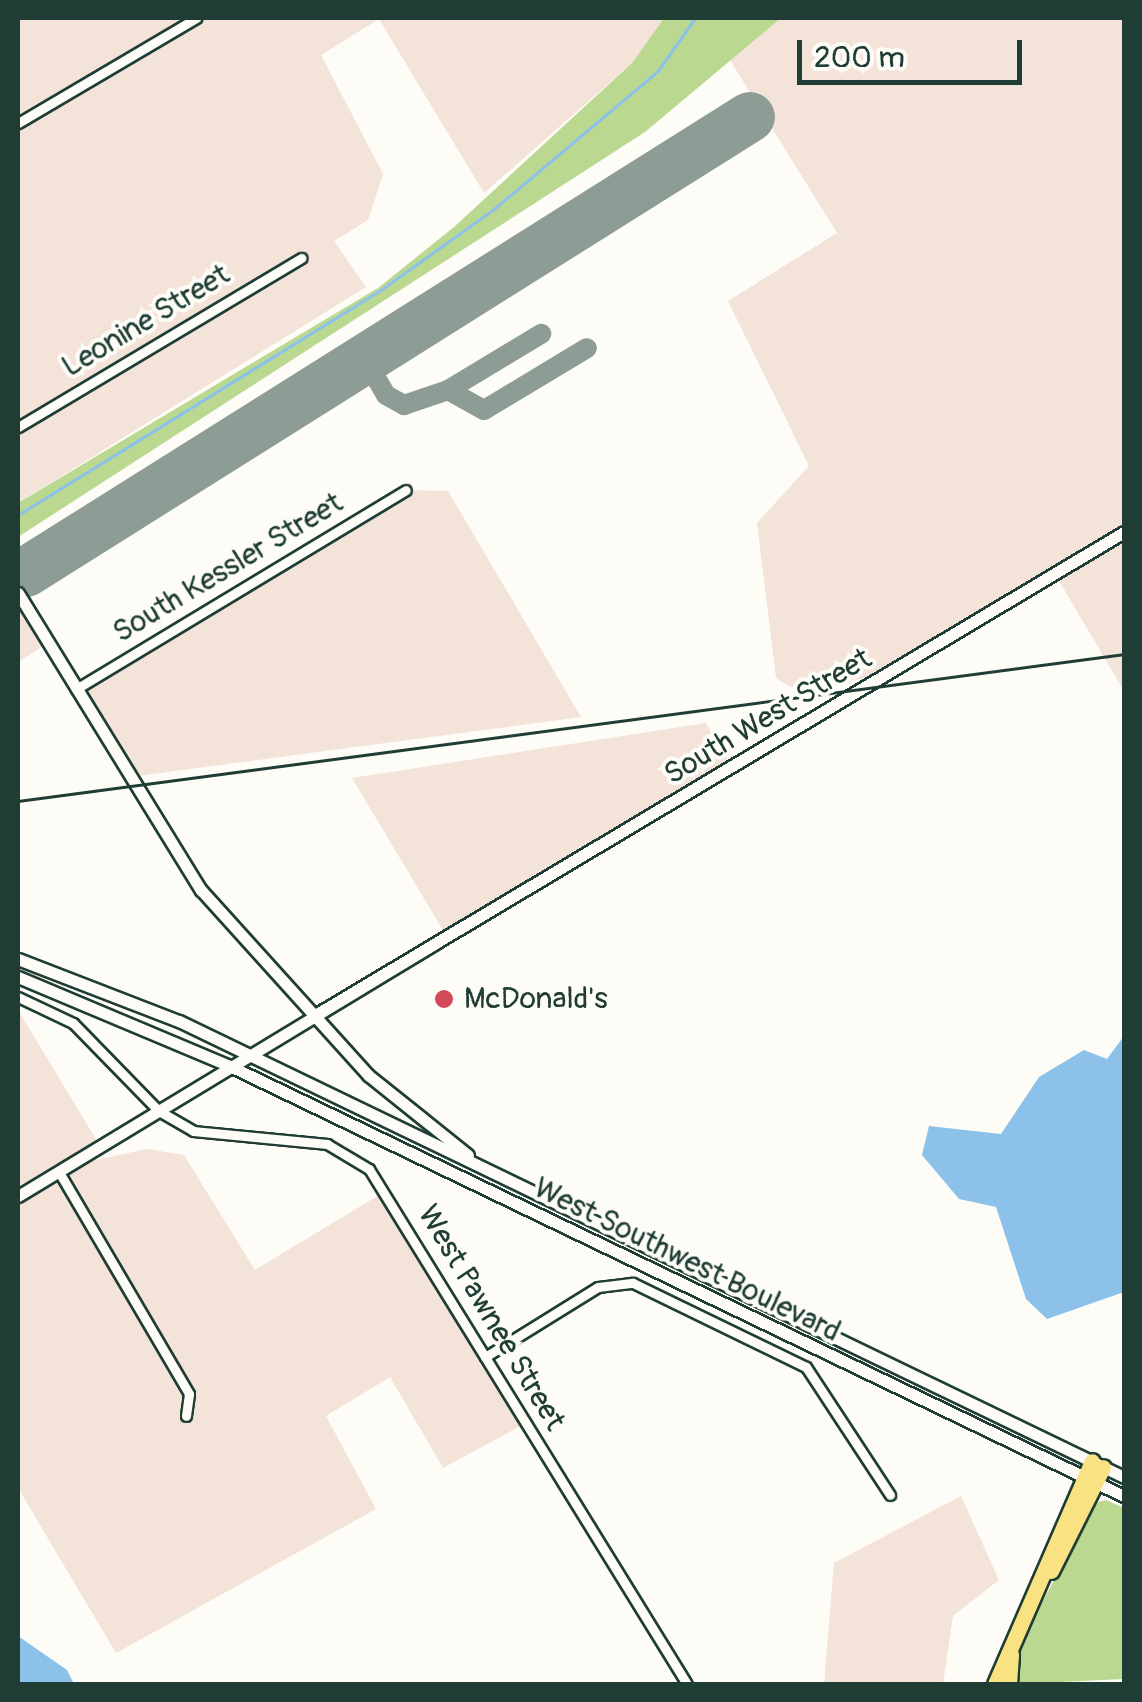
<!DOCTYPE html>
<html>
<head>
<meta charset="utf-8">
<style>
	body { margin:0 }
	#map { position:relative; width:1142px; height:1702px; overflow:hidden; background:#fdfcf7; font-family:Pangolin,sans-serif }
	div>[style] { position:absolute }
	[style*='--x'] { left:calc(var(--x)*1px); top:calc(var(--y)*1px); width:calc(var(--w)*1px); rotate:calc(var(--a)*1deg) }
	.built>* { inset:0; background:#f3e3d8 }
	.green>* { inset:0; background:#bbd890 }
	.water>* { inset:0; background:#8cc1e9 }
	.stream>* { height:2.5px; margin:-1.25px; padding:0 1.25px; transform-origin:1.25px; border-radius:1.25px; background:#8cc1e9 }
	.taxiway>* { height:20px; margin:-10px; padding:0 10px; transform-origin:10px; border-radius:10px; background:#8e9c96 }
	.runway>* { height:50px; margin:-25px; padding:0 25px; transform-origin:25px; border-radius:25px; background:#8e9c96 }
	.roads { filter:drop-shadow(2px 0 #1f3d34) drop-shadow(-2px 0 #1f3d34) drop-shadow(0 2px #1f3d34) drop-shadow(0 -2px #1f3d34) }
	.street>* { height:9px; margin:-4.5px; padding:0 4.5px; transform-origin:4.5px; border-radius:4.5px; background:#fdfcf7 }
	.secondary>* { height:11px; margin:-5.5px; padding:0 5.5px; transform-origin:5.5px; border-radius:5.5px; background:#fdfcf7 }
	.highway>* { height:15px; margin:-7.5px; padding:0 7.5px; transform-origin:7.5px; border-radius:7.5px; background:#f8e281 }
	.rail>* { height:2.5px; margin:-1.25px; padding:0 1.25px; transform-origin:1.25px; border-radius:1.25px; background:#1f3d34 }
	.dots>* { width:28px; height:28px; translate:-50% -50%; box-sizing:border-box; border:5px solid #fdfcf7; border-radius:50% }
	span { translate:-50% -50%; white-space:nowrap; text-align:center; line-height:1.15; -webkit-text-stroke:8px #fdfcf7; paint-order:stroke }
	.street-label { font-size:30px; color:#1f3d34 }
	.poi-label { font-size:30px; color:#1f3d34 }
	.left { translate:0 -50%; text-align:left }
	.frame { position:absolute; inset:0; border:20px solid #1f3d34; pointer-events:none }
	.scale { position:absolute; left:797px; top:40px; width:225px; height:45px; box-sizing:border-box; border:5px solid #1f3d34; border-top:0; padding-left:12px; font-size:30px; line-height:35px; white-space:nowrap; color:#1f3d34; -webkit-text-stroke:8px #fdfcf7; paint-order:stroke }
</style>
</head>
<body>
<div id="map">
	<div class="built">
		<i style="clip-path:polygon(18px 18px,664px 18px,632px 63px,484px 193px,379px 19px,321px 55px,383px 174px,368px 220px,334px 241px,366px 287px,18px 503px)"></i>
		<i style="clip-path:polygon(781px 18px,1124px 18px,1124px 691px,1055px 574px,886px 676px,791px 687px,776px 678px,757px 523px,809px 466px,728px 301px,837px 233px,730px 60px)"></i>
		<i style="clip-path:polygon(406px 490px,448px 491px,581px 717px,130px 777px,76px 689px)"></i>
		<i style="clip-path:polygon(18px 593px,48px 643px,18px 662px)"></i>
		<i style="clip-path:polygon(706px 723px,732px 767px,447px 937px,352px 778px)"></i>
		<i style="clip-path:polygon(18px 1010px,100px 1146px,72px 1165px,147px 1149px,184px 1155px,255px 1270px,384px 1192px,526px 1423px,443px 1468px,390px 1377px,326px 1416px,376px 1509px,116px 1653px,18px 1488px)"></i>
		<i style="clip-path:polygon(961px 1496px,999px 1580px,953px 1616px,943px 1684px,824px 1684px,834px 1563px)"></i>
	</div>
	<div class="green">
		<i style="clip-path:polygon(664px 18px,781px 18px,645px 132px,18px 537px,18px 503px,378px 288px,454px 227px,632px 63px)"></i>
		<i style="clip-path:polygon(1106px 1500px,1124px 1508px,1124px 1679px,1015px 1684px,1017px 1651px,1094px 1503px)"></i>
	</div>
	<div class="water">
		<i style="clip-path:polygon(1124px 1036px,1124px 1292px,1047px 1319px,1026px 1299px,996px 1207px,959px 1199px,922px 1155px,929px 1126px,1001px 1134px,1039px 1077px,1084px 1050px,1107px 1059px)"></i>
		<i style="clip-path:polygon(18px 1636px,67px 1670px,74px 1684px,18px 1684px)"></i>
	</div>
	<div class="stream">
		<i style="--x:18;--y:515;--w:423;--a:-31.8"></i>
		<i style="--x:378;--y:292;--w:143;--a:-35.6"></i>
		<i style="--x:494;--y:209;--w:214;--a:-40.1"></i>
		<i style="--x:658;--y:71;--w:65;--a:-55.1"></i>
	</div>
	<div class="taxiway">
		<i style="--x:365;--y:359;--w:42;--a:59.7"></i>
		<i style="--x:386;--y:395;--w:21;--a:29"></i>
		<i style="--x:404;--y:405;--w:46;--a:-18.8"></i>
		<i style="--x:448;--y:390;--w:109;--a:-31.1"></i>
		<i style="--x:448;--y:390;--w:41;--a:29.1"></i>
		<i style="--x:484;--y:410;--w:120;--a:-31"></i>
	</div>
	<div class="runway">
		<i style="--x:26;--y:572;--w:855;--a:-32.15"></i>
	</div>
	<div class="roads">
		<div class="street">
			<i style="--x:18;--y:123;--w:207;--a:-30.5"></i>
			<i style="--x:18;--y:427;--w:330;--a:-30.8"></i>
			<i style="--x:76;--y:689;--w:385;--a:-31.1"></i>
			<i style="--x:18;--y:997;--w:61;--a:25.3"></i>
			<i style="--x:73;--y:1023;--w:123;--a:45.7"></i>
			<i style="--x:159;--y:1111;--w:39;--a:30"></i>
			<i style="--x:193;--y:1131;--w:135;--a:5.5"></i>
			<i style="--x:327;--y:1144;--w:49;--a:30.8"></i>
			<i style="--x:369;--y:1169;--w:605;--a:58.31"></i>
			<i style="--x:59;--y:1172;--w:257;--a:59.6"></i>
			<i style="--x:189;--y:1394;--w:22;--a:98"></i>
			<i style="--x:485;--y:1357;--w:133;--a:-31.8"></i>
			<i style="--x:598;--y:1287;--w:35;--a:-7"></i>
			<i style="--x:633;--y:1283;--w:192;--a:25.9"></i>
			<i style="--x:806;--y:1367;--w:153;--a:56.7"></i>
		</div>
		<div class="secondary">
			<i style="--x:18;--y:593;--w:349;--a:58.4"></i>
			<i style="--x:201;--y:890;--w:249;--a:47.9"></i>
			<i style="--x:368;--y:1075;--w:128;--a:38.7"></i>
			<i style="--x:18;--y:959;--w:173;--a:21.1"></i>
			<i style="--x:179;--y:1021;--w:1049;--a:25.76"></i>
			<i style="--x:18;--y:977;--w:230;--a:22.8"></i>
			<i style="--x:230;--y:1066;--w:992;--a:25.69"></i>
			<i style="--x:320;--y:1012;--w:936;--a:-30.84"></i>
			<i style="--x:18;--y:1196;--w:489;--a:-31.2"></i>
		</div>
		<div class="highway">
			<i style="--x:1051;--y:1571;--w:116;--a:-63.4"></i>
			<i style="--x:995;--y:1684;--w:243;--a:-66.5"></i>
			<i style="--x:1009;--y:1684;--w:30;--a:-86"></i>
		</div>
	</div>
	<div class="rail">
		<i style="--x:18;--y:801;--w:1116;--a:-7.57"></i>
	</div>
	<div class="dots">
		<i style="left:444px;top:999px;background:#d1495b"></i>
	</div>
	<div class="street-label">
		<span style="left:146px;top:321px;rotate:-31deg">Leonine Street</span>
		<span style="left:228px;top:568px;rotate:-31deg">South Kessler Street</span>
		<span style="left:768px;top:717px;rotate:-31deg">South West Street</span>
		<span style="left:687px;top:1260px;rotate:26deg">West Southwest Boulevard</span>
		<span style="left:491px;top:1318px;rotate:59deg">West Pawnee Street</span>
	</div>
	<div class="poi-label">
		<span class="left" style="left:464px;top:999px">McDonald's</span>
	</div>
	<div class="frame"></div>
	<div class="scale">200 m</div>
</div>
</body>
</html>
